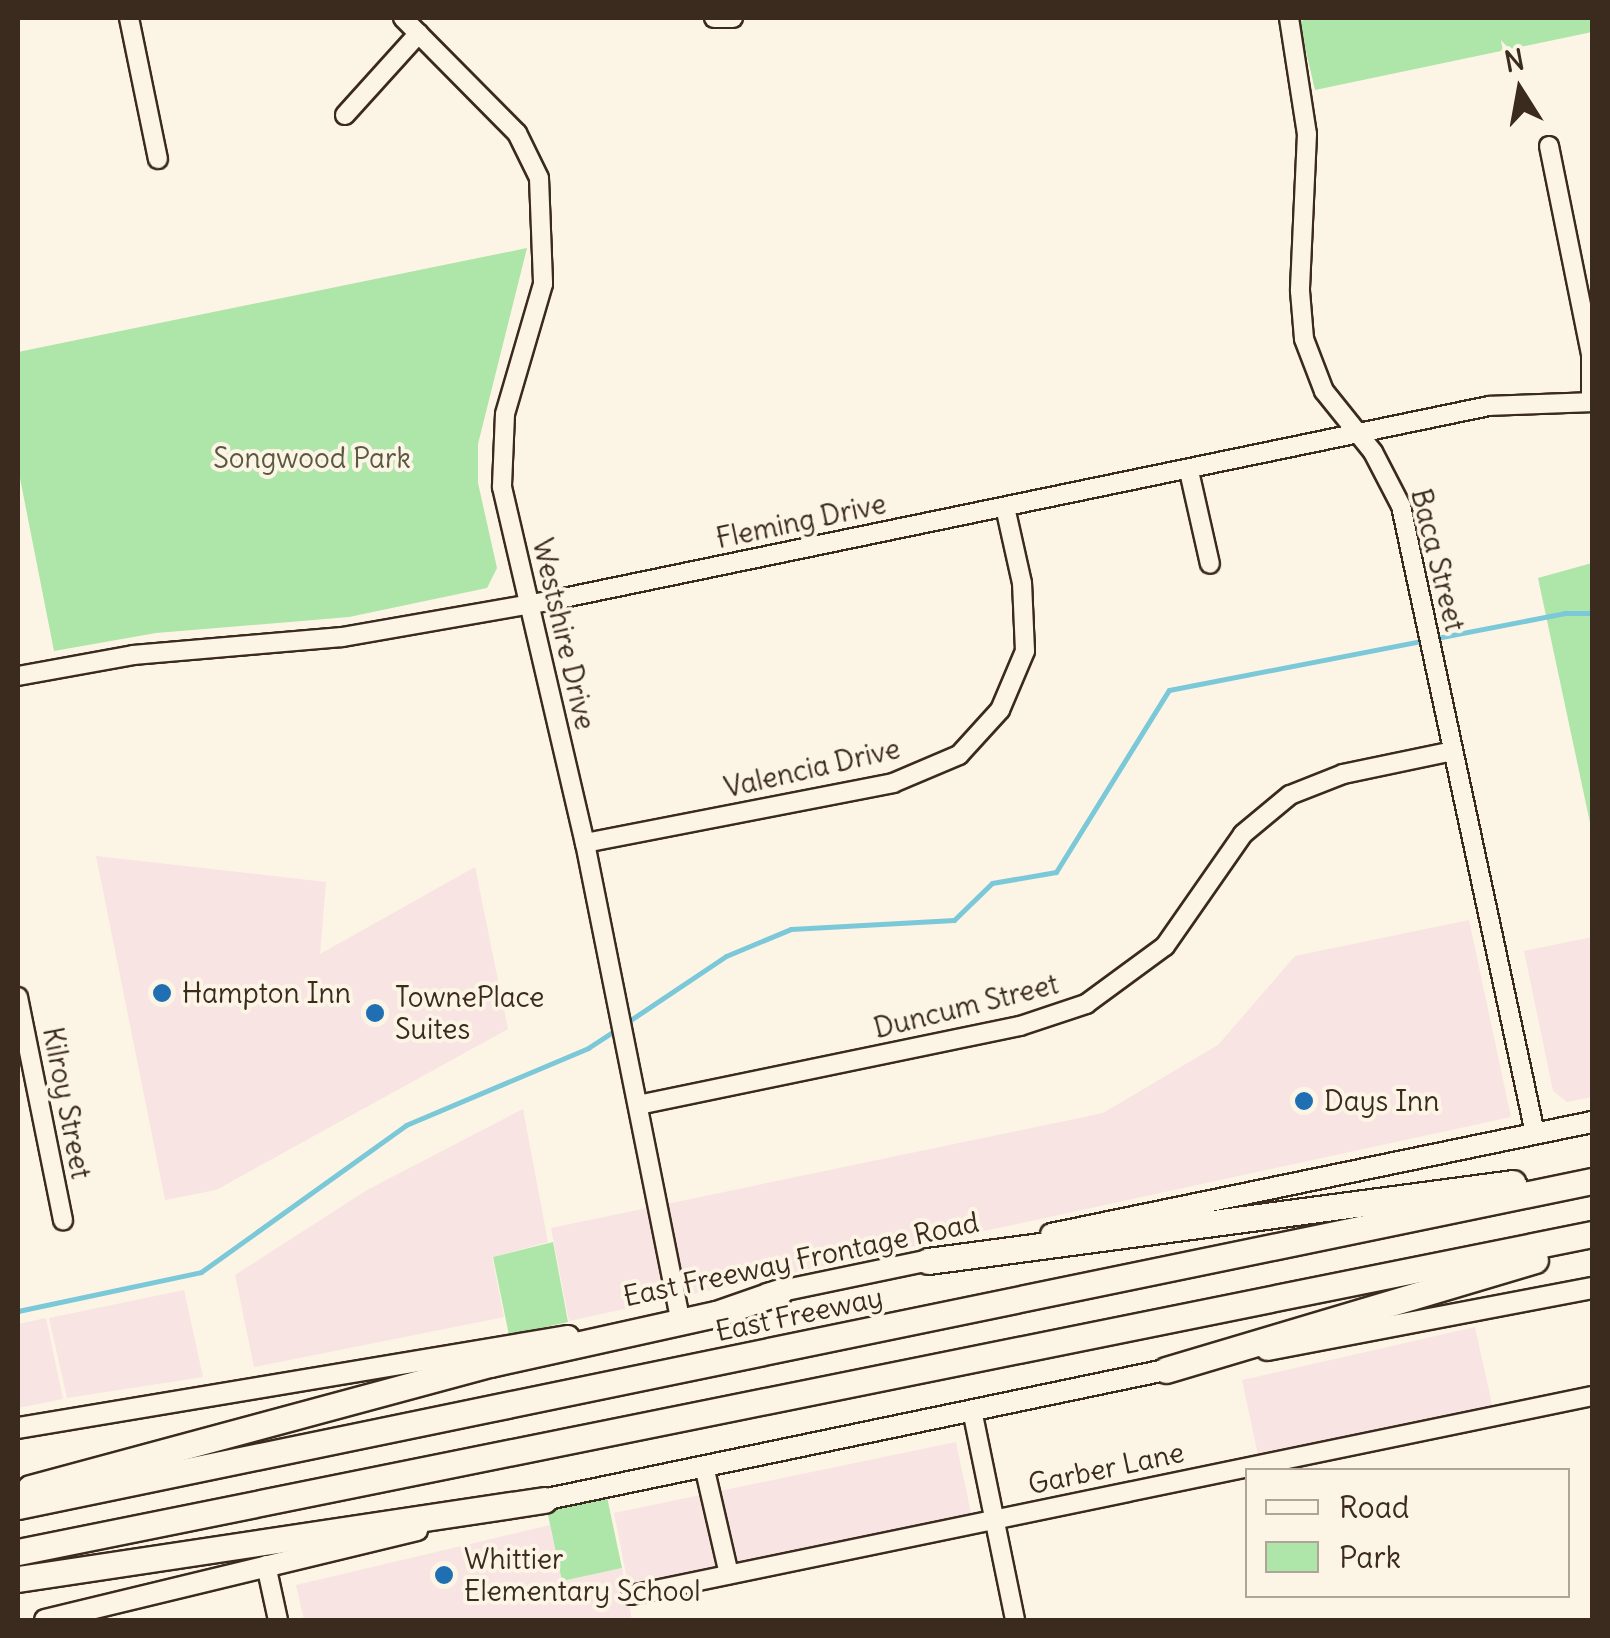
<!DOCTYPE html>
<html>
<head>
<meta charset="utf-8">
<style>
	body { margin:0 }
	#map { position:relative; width:1610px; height:1638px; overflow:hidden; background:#fcf5e5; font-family:Delius,sans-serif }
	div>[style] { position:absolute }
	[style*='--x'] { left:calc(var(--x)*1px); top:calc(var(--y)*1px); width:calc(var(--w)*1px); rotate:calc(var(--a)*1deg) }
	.built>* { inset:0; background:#f8e4e3 }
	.green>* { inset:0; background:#aee5a8 }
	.stream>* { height:5px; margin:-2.5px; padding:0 2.5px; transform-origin:2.5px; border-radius:2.5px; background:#7bc8d9 }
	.roads { filter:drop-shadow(2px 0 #3b2a1e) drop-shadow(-2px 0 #3b2a1e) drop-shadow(0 2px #3b2a1e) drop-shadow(0 -2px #3b2a1e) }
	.minor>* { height:18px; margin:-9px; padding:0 9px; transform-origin:9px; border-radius:9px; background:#fcf5e5 }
	.major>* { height:20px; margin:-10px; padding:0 10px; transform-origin:10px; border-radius:10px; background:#fcf5e5 }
	.highway>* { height:25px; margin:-12.5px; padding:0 12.5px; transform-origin:12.5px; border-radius:12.5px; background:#fcf5e5 }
	.dots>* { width:28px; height:28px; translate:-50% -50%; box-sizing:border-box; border:5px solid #fcf5e5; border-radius:50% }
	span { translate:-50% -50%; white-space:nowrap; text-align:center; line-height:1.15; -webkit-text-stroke:8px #fcf5e5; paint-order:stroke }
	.park-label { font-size:28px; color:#585940 }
	.street-label { font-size:28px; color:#3b2a1e }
	.poi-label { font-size:28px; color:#3b2a1e }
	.left { translate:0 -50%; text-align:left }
	.frame { position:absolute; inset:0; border:20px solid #3b2a1e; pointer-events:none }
	.legend { position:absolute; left:1245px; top:1468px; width:325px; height:130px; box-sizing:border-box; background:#fcf5e5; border:2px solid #afa495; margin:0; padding:12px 18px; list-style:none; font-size:30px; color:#3b2a1e }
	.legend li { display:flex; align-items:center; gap:20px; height:50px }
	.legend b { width:50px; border:2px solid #afa495 }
	.north { position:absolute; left:1470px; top:40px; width:100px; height:100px; -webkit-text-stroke:8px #fcf5e5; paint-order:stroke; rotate:349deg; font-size:28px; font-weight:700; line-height:40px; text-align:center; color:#3b2a1e }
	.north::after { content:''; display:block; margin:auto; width:35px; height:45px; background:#3b2a1e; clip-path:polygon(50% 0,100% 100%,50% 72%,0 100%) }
</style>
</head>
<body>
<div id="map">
	<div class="built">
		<i style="clip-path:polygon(96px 856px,326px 882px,320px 954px,475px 867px,508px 1029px,216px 1190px,165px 1200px)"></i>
		<i style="clip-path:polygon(1469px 920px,1511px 1117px,569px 1321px,551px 1228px,1103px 1113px,1218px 1045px,1295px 956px)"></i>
		<i style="clip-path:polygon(1592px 937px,1592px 1097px,1567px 1102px,1553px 1091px,1524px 951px)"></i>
		<i style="clip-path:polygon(523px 1109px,548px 1242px,492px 1257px,504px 1317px,254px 1367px,235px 1275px,367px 1190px)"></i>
		<i style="clip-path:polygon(184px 1290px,203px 1377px,67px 1398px,49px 1318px)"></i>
		<i style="clip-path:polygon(46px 1318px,63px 1399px,18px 1408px,18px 1324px)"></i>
		<i style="clip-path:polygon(1475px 1327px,1493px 1409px,1258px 1455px,1242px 1380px)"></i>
		<i style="clip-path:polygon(956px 1442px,972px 1518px,629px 1590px,614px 1513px)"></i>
		<i style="clip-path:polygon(550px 1525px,562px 1581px,622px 1568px,632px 1620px,304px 1620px,296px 1585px)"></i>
	</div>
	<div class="green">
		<i style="clip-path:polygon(1318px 18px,1592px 18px,1592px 32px,1315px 90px,1299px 21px)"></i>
		<i style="clip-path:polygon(527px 248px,478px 444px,478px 483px,497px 568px,487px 588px,349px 617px,156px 633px,54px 651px,18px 468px,18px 352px)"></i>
		<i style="clip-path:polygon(1592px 563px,1592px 832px,1538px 578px)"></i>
		<i style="clip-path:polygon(553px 1242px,568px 1322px,509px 1335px,493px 1257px)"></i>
		<i style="clip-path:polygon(607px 1497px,622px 1568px,562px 1581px,547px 1510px)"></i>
	</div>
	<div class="stream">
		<i style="--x:626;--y:1023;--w:120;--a:-33.8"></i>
		<i style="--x:726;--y:956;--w:70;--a:-22.6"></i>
		<i style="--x:791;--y:929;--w:163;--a:-3.2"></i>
		<i style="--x:954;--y:920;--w:53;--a:-44.2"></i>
		<i style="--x:992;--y:883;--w:65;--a:-9.8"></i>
		<i style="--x:1056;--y:872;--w:214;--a:-58.2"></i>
		<i style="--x:1169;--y:690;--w:403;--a:-11"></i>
		<i style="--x:1565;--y:613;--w:27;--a:0"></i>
		<i style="--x:18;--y:1311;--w:187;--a:-12"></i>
		<i style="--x:201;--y:1272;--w:252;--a:-35.6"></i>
		<i style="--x:406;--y:1125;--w:198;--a:-22.9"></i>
		<i style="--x:588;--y:1048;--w:35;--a:-33"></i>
	</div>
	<div class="roads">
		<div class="minor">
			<i style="--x:129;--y:18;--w:144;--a:78.4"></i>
			<i style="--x:403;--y:18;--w:162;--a:45.3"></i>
			<i style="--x:517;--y:133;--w:50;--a:63.9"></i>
			<i style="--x:539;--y:178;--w:106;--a:87.8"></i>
			<i style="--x:543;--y:284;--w:135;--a:106.3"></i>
			<i style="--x:505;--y:414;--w:73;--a:92.4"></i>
			<i style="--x:502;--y:487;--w:366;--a:76.9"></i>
			<i style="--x:585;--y:843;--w:478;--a:78.7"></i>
			<i style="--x:714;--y:18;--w:19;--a:0"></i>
			<i style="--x:1289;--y:18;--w:117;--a:81.2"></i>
			<i style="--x:1307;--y:134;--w:157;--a:92.6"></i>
			<i style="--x:1300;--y:291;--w:48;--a:85.2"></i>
			<i style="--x:1304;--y:339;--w:56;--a:69"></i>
			<i style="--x:1324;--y:391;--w:78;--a:51.2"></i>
			<i style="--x:1373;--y:452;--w:61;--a:62.6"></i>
			<i style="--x:1401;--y:506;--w:641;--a:77.94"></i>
			<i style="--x:345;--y:115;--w:110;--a:-47.9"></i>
			<i style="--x:1549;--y:146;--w:212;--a:78.6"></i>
			<i style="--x:1591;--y:354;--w:47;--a:90"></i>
			<i style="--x:1189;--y:471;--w:95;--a:77.3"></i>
			<i style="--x:18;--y:676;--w:117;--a:-10.3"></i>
			<i style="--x:133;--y:655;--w:210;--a:-4.9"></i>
			<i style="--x:342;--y:637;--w:210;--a:-9.9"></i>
			<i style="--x:549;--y:601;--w:960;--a:-11.72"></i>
			<i style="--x:1489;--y:406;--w:103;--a:-2.2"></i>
			<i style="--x:585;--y:843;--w:314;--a:-11"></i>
			<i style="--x:893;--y:783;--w:72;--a:-23"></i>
			<i style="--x:959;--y:755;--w:61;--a:-47.7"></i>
			<i style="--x:1000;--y:710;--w:64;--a:-67"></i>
			<i style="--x:1025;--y:651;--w:68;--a:-92.5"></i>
			<i style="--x:1022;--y:583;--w:78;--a:-102.6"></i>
			<i style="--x:18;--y:997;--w:228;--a:78.6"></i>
			<i style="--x:638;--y:1105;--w:390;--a:-11.7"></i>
			<i style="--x:1020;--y:1026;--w:70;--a:-18.4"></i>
			<i style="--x:1086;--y:1004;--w:98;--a:-36.3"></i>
			<i style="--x:1165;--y:946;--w:136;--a:-55.1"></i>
			<i style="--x:1243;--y:834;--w:61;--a:-39.7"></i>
			<i style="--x:1290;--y:795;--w:57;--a:-21.6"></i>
			<i style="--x:1343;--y:774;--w:112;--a:-11.8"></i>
			<i style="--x:972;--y:1410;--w:214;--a:78.4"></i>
			<i style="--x:704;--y:1466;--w:111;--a:77"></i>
			<i style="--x:266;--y:1565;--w:56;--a:77.7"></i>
			<i style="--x:631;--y:1595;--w:981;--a:-11.7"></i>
		</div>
		<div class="major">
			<i style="--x:1051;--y:1234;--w:552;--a:-11.7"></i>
			<i style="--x:767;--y:1294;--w:177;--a:-11.8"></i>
			<i style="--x:1267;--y:1350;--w:331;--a:-10.8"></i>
			<i style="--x:18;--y:1428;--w:558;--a:-9.5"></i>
			<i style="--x:533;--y:1502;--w:661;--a:-11.79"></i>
			<i style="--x:45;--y:1620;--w:383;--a:-13.6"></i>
		</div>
		<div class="highway">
			<i style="--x:928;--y:1261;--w:590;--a:-7.59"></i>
			<i style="--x:1166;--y:1370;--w:385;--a:-16.6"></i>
			<i style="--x:30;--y:1488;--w:476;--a:-15.1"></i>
			<i style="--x:490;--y:1364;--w:231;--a:-12.5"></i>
			<i style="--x:716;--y:1314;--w:67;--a:-19.2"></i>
			<i style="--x:18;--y:1506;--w:1607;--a:-11.67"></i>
			<i style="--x:18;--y:1552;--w:1606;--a:-11.42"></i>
			<i style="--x:18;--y:1579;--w:532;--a:-8.54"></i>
		</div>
	</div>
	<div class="dots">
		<i style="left:162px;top:993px;background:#1f6fb2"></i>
		<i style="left:375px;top:1013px;background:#1f6fb2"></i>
		<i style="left:1304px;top:1101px;background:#1f6fb2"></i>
		<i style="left:444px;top:1575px;background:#1f6fb2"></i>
	</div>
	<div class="park-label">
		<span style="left:312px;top:458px">Songwood Park</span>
	</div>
	<div class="street-label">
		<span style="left:801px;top:521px;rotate:-12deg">Fleming Drive</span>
		<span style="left:1438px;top:560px;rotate:76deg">Baca Street</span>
		<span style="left:564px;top:634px;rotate:77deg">Westshire Drive</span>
		<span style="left:812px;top:768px;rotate:-13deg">Valencia Drive</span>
		<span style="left:966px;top:1006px;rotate:-14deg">Duncum Street</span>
		<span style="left:67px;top:1103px;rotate:79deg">Kilroy Street</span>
		<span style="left:801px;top:1259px;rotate:-12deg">East Freeway Frontage Road</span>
		<span style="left:799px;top:1314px;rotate:-12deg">East Freeway</span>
		<span style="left:1106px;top:1468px;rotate:-12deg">Garber Lane</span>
	</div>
	<div class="poi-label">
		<span class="left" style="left:182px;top:993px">Hampton Inn</span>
		<span class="left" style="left:395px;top:1013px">TownePlace<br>Suites</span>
		<span class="left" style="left:1324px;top:1101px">Days Inn</span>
		<span class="left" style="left:464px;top:1575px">Whittier<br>Elementary School</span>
	</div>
	<div class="frame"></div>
	<ul class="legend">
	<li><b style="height:12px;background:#fcf5e5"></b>Road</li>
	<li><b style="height:28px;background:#aee5a8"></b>Park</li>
	</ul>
	<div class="north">N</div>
</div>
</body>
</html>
